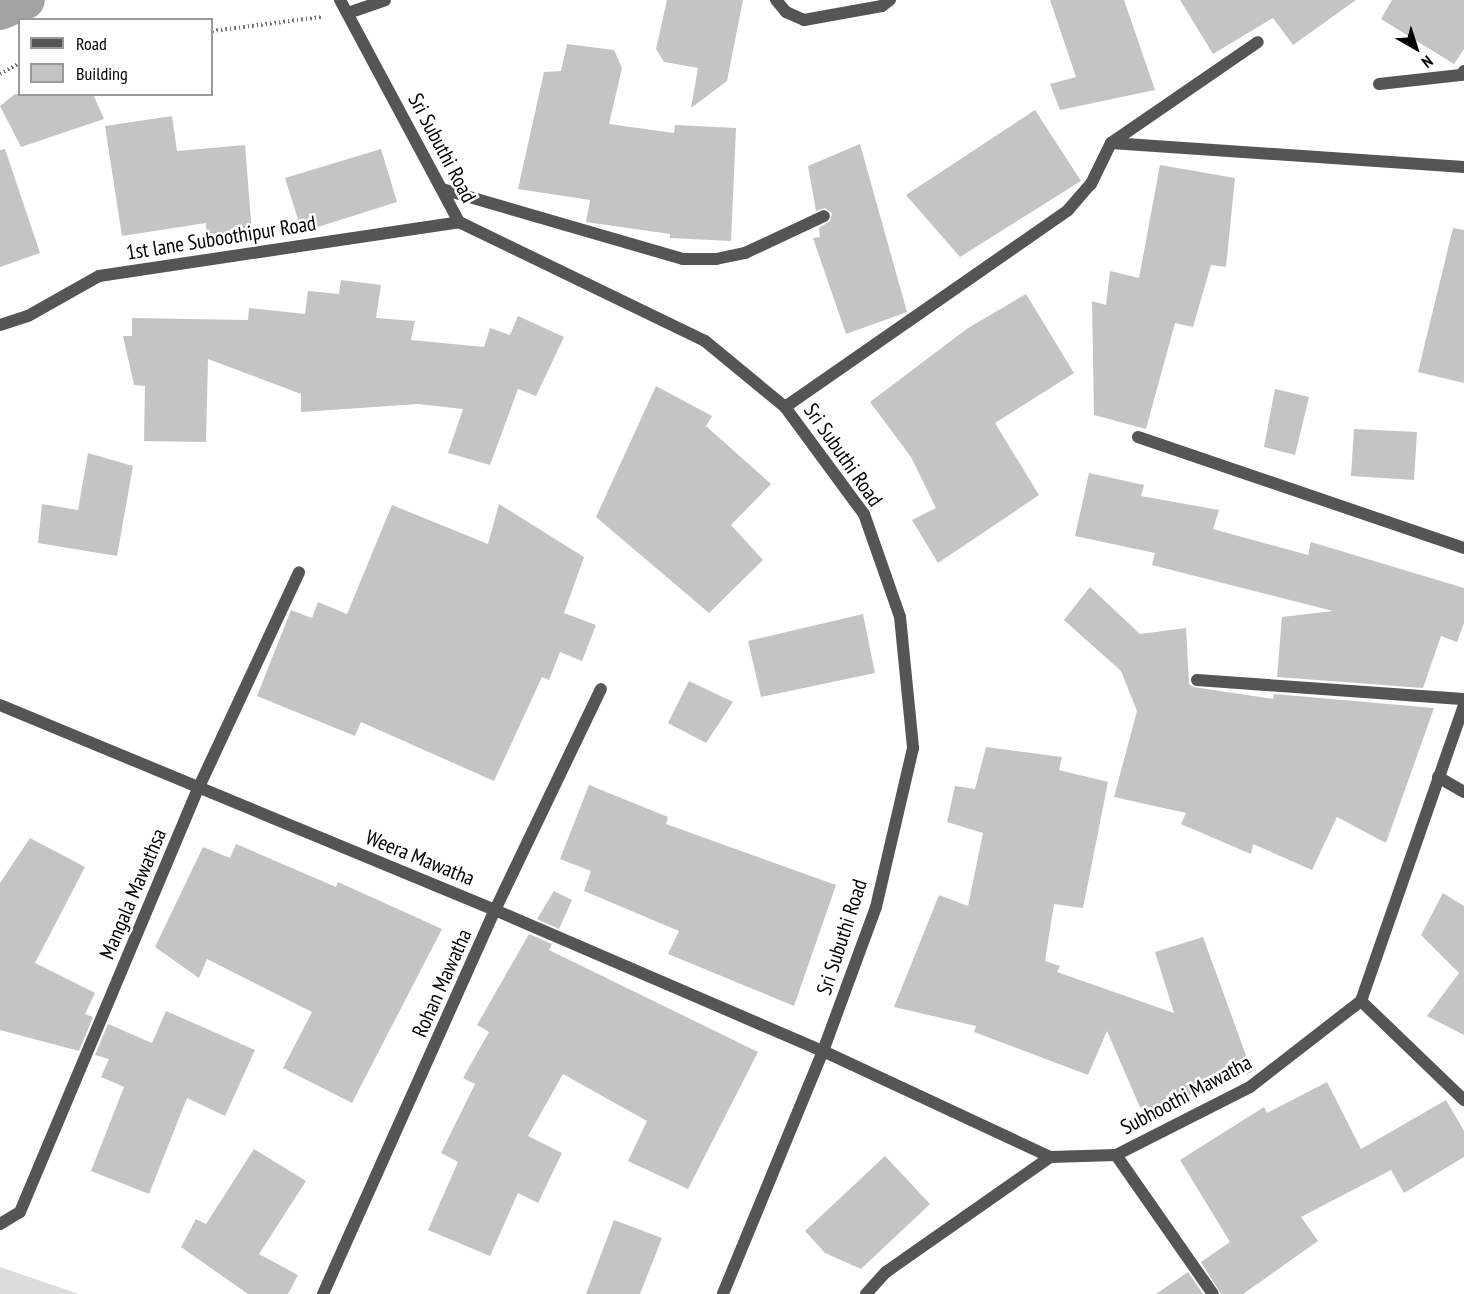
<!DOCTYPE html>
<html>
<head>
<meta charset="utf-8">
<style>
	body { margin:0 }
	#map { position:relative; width:1464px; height:1294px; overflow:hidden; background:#fff; font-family:"PT Sans Narrow",sans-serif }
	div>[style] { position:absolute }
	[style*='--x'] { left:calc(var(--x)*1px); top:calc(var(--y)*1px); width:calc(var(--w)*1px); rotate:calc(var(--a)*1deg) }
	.green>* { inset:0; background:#dcdcdc }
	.canal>* { height:38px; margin:-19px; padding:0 19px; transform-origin:19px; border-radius:19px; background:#a3a3a3 }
	.building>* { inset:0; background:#c4c4c4 }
	.path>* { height:4px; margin-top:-2px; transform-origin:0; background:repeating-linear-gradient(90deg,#777 0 1.5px,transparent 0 4.5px) }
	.lane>* { height:12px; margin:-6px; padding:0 6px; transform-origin:6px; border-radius:6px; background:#555 }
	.street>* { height:12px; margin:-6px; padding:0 6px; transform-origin:6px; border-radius:6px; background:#555 }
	span { translate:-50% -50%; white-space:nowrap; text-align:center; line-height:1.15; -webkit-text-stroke:5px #fff; paint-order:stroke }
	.street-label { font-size:21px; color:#000 }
	.legend { position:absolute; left:18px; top:18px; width:195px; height:78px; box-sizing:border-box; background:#fff; border:2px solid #999; margin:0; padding:8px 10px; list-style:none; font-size:18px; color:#000 }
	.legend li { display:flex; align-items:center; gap:12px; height:30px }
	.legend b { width:30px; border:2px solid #999 }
	.north { position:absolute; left:1386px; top:18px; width:60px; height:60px; -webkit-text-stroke:4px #fff; paint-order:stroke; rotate:141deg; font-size:16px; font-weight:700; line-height:24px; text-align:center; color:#000 }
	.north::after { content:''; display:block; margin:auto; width:21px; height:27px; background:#000; clip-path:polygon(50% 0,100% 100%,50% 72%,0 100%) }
</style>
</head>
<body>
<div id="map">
	<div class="green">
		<i style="clip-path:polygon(0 1267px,79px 1294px,0 1294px)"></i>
	</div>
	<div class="canal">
		<i style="--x:0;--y:11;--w:28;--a:-23"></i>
	</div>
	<div class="building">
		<i style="clip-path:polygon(667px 0,743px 0,727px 81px,691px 108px,698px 68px,664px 62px,656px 49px)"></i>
		<i style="clip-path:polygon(1050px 0,1124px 0,1155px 90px,1060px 110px,1050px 84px,1076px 77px)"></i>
		<i style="clip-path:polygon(1180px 0,1356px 0,1293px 45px,1273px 18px,1213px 54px)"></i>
		<i style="clip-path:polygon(1392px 0,1464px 0,1464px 49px,1454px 64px,1381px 19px)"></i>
		<i style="clip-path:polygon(567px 44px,614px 50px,622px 68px,609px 124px,674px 133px,675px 125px,736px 128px,731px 241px,670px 238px,670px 234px,586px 222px,590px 200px,518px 189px,544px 72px,561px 71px)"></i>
		<i style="clip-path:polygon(15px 94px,93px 94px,104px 119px,21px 147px,0 106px)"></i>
		<i style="clip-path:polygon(1035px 110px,1081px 181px,960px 257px,906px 195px)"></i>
		<i style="clip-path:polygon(172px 116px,177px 151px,245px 145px,252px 233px,207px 238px,206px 223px,122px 236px,105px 126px)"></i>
		<i style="clip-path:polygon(860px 144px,907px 312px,846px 334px,813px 238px,820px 237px,819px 228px,830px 221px,832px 213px,825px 208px,816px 211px,808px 166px)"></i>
		<i style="clip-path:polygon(5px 149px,40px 253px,0 267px,0 150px)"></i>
		<i style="clip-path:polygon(381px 149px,397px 202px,302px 232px,285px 178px)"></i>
		<i style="clip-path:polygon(1160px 165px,1235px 178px,1226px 267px,1211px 265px,1193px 327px,1175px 323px,1146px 429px,1094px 415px,1092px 301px,1106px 305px,1110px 271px,1139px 278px)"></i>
		<i style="clip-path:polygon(1453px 228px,1464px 230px,1464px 383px,1418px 372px)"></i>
		<i style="clip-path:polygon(341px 280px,381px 285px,376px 318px,415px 321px,411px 340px,484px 347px,490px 328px,510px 335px,518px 316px,564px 337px,536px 396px,518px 389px,490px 465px,448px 453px,463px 409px,418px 404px,301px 412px,301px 394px,208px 359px,206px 442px,144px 441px,145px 386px,134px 385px,123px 336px,132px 336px,132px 318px,248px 320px,249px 308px,305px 314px,308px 291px,339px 294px)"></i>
		<i style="clip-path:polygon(1026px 294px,1074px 373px,995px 423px,1039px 495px,938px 563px,912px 520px,936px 508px,911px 457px,870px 402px,968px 328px)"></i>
		<i style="clip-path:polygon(656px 386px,712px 416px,706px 426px,771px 484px,731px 525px,763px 560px,709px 613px,596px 517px)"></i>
		<i style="clip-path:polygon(1275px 389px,1309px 397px,1295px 455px,1264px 447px)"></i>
		<i style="clip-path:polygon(1354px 429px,1417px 432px,1414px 480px,1351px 476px)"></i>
		<i style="clip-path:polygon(88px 453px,133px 466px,117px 556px,38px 543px,42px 504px,78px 510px)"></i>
		<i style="clip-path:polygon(1089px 473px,1144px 485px,1141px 496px,1219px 510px,1213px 529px,1308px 555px,1311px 542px,1464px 588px,1464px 623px,1457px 642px,1441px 636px,1423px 688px,1277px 677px,1282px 617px,1333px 611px,1152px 565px,1155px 553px,1075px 536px)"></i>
		<i style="clip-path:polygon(499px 504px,584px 557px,564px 613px,596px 625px,582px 661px,560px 652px,549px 680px,542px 677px,494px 781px,361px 722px,355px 736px,257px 696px,291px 610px,312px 618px,318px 602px,347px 614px,392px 505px,488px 544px)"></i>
		<i style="clip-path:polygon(1090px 587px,1140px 634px,1186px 628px,1189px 684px,1193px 687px,1273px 699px,1274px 694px,1434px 708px,1386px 843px,1337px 817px,1312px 870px,1253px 844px,1251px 854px,1181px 824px,1186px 813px,1114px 797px,1137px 711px,1121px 671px,1064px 620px)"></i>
		<i style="clip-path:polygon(863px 614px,875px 673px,761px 697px,748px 641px)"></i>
		<i style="clip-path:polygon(689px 681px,733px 702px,706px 743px,668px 723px)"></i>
		<i style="clip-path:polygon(986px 747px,1062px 757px,1059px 770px,1108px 782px,1083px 908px,1054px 904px,1045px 961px,1060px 966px,1057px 972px,1174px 1013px,1155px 952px,1203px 937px,1252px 1072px,1142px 1112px,1107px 1031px,1088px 1075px,974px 1032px,976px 1026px,894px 1007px,939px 895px,968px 906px,983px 833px,947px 822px,955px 786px,975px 789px)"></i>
		<i style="clip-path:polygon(589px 785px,668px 817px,666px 824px,836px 885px,794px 1006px,668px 954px,679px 931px,584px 891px,591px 871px,560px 859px)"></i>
		<i style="clip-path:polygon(30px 838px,85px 867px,35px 963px,95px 993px,85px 1014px,93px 1017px,79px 1051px,0 1030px,0 883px)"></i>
		<i style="clip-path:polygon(236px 844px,336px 887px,338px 882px,442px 929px,352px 1103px,283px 1068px,312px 1012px,207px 959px,199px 978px,155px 947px,203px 847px,230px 858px)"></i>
		<i style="clip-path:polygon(554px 891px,572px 900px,559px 929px,537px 919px)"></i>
		<i style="clip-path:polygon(1443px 893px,1464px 906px,1464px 1035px,1427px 1016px,1459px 973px,1421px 935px)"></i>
		<i style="clip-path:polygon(529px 934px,552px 944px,549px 950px,758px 1052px,688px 1189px,628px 1161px,647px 1121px,563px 1074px,528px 1136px,562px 1153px,538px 1203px,518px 1193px,490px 1256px,428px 1230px,458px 1162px,441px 1153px,475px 1084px,463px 1078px,489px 1032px,477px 1025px)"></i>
		<i style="clip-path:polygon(166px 1011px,255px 1050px,225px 1116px,187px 1098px,149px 1194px,91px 1171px,124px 1087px,101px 1077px,109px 1059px,95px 1055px,108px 1024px,152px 1043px)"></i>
		<i style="clip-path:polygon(1327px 1082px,1361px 1149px,1446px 1100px,1464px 1131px,1464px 1157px,1404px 1193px,1391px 1170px,1301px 1217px,1318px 1241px,1243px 1294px,1221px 1294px,1201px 1262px,1230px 1242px,1180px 1160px,1264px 1107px,1267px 1113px)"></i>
		<i style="clip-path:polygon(254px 1149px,306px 1181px,259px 1254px,298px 1275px,288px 1294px,248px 1294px,181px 1247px,196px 1219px,206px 1224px)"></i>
		<i style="clip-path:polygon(885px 1156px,930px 1204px,861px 1269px,825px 1253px,805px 1231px)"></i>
		<i style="clip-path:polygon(614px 1220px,662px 1238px,640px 1294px,586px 1294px)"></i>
		<i style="clip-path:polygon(1188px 1272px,1203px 1294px,1156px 1294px)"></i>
	</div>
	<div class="path">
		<i style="--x:212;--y:31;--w:110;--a:-7.3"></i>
		<i style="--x:0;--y:74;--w:23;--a:-29"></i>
	</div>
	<div class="lane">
		<i style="--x:776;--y:0;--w:16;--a:50"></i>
		<i style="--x:786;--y:12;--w:20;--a:24"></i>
		<i style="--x:804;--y:20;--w:79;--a:-10.2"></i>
		<i style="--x:882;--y:6;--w:10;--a:-37"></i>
	</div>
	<div class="street">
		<i style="--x:340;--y:0;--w:252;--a:61.8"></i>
		<i style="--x:459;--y:222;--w:273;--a:25.8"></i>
		<i style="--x:705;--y:341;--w:104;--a:39.5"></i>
		<i style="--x:785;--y:407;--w:133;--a:53.6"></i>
		<i style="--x:864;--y:514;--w:109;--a:70.7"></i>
		<i style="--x:900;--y:617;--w:132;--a:84.3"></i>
		<i style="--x:913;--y:748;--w:163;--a:103.1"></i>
		<i style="--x:876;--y:907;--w:153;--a:110.2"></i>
		<i style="--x:823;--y:1051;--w:263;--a:112.4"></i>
		<i style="--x:348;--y:13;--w:39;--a:-19"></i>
		<i style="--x:1379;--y:84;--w:82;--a:-6.3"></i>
		<i style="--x:1461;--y:75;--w:5;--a:-53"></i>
		<i style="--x:1111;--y:143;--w:178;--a:-34.5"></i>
		<i style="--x:442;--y:189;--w:251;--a:16.2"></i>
		<i style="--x:683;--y:259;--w:33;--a:0"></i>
		<i style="--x:716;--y:259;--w:30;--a:-12"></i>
		<i style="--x:745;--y:253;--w:87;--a:-25.1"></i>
		<i style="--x:0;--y:325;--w:29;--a:-18"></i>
		<i style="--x:28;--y:316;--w:81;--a:-29.4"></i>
		<i style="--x:99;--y:276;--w:364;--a:-8.5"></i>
		<i style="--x:785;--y:407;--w:345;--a:-34.8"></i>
		<i style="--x:1068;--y:210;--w:35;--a:-49"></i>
		<i style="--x:1091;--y:184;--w:46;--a:-64"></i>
		<i style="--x:1111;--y:143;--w:354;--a:3.9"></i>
		<i style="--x:1138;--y:437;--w:344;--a:18.8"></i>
		<i style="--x:1197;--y:680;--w:268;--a:4.1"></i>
		<i style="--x:0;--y:705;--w:536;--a:22.5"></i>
		<i style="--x:495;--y:910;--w:357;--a:23.3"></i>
		<i style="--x:823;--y:1051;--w:251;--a:25"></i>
		<i style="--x:1050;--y:1157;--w:66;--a:-1.7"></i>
		<i style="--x:1116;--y:1155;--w:150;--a:-26.9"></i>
		<i style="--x:1250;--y:1087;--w:140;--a:-37.8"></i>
		<i style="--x:1361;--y:1001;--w:313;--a:-70.8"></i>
		<i style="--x:1438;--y:777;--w:30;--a:30"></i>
		<i style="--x:1361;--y:1001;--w:143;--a:43.9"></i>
		<i style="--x:1116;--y:1155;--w:169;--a:55.1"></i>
		<i style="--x:0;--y:1224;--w:23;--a:-31"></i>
		<i style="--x:20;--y:1212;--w:459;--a:-67.2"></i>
		<i style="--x:198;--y:789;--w:239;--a:-65"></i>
		<i style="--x:323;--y:1294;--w:421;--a:-65.9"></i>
		<i style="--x:495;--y:910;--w:245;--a:-64.4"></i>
		<i style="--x:866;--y:1294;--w:30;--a:-48"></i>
		<i style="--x:886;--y:1272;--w:200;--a:-35"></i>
	</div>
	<div class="street-label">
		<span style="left:442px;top:148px;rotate:62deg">Sri Subuthi Road</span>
		<span style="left:221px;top:238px;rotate:-9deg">1st lane Suboothipur Road</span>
		<span style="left:843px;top:455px;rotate:55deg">Sri Subuthi Road</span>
		<span style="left:420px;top:858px;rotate:22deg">Weera Mawatha</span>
		<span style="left:133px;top:894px;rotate:-67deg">Mangala Mawathsa</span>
		<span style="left:842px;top:937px;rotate:-72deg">Sri Subuthi Road</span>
		<span style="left:442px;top:983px;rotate:-66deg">Rohan Mawatha</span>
		<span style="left:1186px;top:1095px;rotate:-28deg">Subhoothi Mawatha</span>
	</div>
	<ul class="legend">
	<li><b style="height:8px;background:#555"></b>Road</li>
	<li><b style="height:16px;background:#c4c4c4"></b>Building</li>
	</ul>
	<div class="north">N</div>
</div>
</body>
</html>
